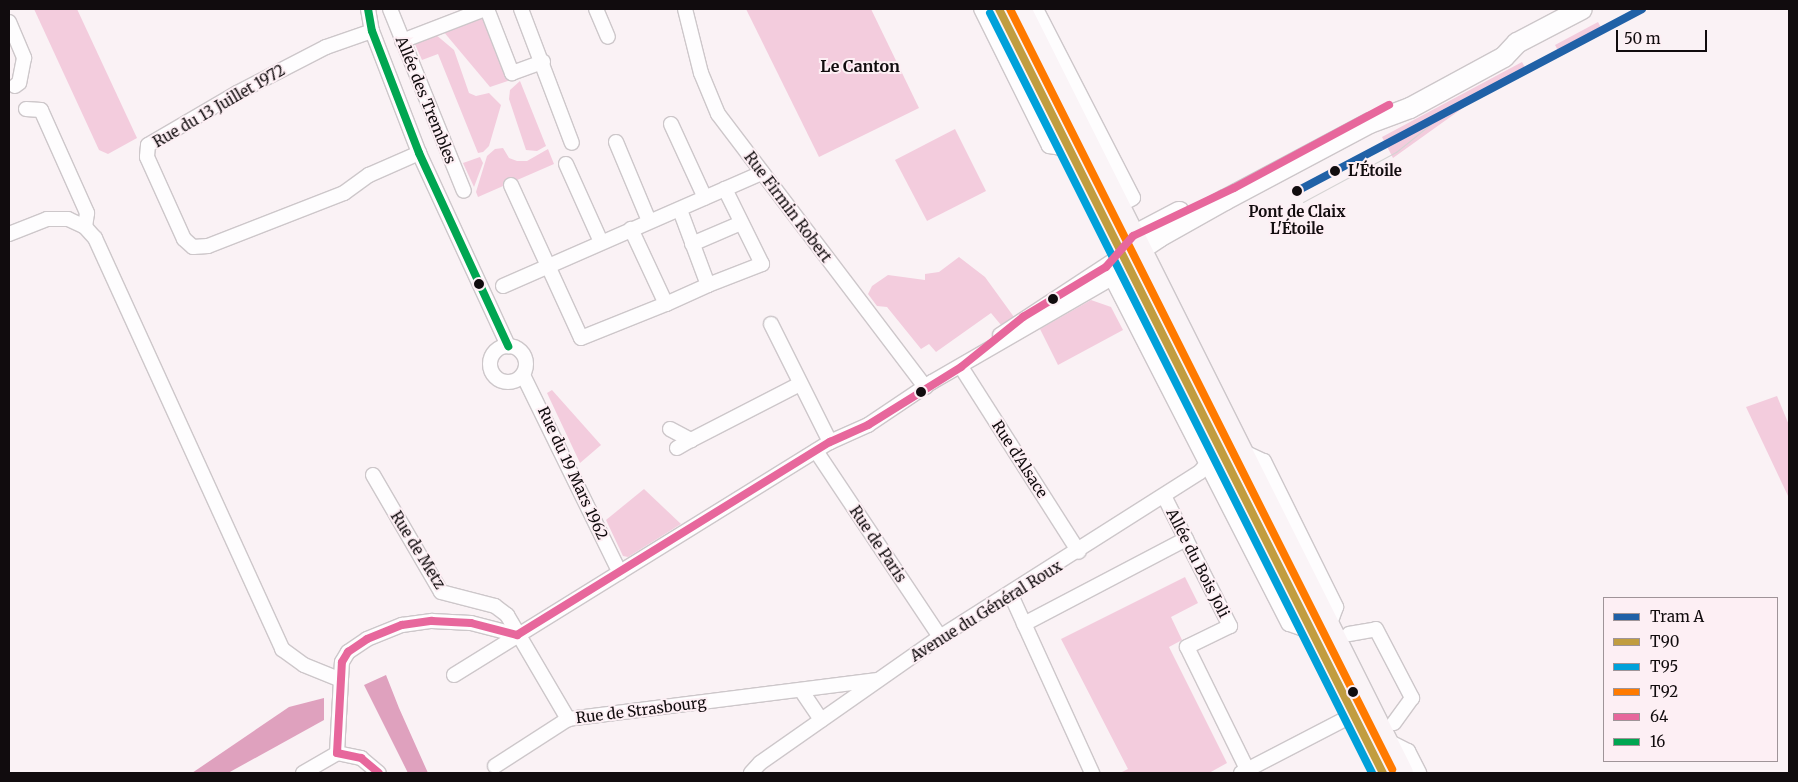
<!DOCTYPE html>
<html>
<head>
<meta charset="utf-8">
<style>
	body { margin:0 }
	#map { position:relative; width:1798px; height:782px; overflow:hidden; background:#faf2f5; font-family:Merriweather,serif }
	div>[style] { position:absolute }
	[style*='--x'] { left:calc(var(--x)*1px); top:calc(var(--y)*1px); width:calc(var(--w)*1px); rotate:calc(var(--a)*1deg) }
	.green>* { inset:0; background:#f3ccdd }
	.water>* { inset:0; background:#dfa1be }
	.roads { filter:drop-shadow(1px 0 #cdc7ca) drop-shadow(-1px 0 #cdc7ca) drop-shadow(0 1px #cdc7ca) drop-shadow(0 -1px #cdc7ca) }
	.street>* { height:14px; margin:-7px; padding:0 7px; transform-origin:7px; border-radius:7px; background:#fefdfe }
	.street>.ring { margin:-7px; padding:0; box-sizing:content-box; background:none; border:14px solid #fefdfe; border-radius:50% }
	.secondary>* { height:20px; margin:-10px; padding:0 10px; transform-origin:10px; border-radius:10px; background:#fefdfe }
	.primary>* { height:22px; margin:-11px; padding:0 11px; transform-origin:11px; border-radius:11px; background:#faf4f7 }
	.tram>* { height:1px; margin:-0.5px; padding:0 0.5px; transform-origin:0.5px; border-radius:0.5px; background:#d5d3d3 }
	.bus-1>* { height:8px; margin:-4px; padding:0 4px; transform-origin:4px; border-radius:4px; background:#c19d40 }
	.bus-2>* { height:8px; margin:-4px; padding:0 4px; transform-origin:4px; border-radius:4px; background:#00a1da }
	.bus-3>* { height:8px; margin:-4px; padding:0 4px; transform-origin:4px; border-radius:4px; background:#ff7a00 }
	.bus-4>* { height:8px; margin:-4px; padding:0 4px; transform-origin:4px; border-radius:4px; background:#e7679c }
	.bus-5>* { height:8px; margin:-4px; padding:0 4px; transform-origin:4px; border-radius:4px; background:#00a651 }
	.tram-1>* { height:8px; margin:-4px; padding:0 4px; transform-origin:4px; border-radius:4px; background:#2061a7 }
	.dots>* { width:14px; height:14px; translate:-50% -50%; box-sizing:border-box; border:2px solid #fdeff4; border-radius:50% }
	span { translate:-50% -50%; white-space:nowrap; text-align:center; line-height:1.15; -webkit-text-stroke:4px #fdeff4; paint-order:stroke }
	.street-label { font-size:15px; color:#110c0e }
	.stop-label { font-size:15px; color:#110c0e; font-weight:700 }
	.left { translate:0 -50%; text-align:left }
	.neighbourhood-label { font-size:16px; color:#110c0e; font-weight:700 }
	.frame { position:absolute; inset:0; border:10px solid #110c0e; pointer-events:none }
	.legend { position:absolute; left:1603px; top:597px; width:175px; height:165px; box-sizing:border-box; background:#fdeff4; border:1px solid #9f9498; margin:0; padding:6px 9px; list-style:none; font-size:15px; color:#110c0e }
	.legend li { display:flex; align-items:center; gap:10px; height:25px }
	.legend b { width:25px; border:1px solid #9f9498 }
	.scale { position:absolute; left:1616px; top:30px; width:91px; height:22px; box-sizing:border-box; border:2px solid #110c0e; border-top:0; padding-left:6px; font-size:15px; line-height:18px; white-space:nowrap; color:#110c0e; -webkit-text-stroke:4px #fdeff4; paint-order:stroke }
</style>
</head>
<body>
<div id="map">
	<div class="green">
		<i style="clip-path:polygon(34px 9px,77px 9px,137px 138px,108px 154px,99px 150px)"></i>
		<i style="clip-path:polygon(746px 9px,871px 9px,919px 108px,819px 157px)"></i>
		<i style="clip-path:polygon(480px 17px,485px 20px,511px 80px,490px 87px,443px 31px)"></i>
		<i style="clip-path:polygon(1598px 22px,1604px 33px,1561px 56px,1555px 45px)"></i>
		<i style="clip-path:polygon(435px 34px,454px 50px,469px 93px,476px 96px,489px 93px,501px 105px,489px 146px,483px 152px,478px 153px,438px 54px,422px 60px,414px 42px)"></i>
		<i style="clip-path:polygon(1522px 62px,1528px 73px,1467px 105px,1393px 158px,1382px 137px)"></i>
		<i style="clip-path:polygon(520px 81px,546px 146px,537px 151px,526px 150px,509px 99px,510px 90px)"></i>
		<i style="clip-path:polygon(955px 129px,986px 191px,927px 221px,895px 160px)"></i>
		<i style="clip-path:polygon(503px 148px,509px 158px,517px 161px,527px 161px,548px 149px,554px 164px,478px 197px,476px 192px,487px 156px,495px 149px)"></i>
		<i style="clip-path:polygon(480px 157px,483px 163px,474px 187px,463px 163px)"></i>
		<i style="clip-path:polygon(959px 257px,985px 277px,1014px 317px,1001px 325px,991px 313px,936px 352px,929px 344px,921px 349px,887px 307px,877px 306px,868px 294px,872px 286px,888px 275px,925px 280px,925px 274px,939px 272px)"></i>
		<i style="clip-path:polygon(1091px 300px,1111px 307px,1123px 330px,1058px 365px,1040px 329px)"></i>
		<i style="clip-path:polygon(552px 390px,601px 445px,580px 463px,547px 393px)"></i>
		<i style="clip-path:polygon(1777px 396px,1789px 425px,1789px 498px,1746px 407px)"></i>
		<i style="clip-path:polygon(644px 489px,681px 524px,628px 557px,623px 556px,606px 520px)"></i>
		<i style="clip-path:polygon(1185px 577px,1198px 603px,1171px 617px,1182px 640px,1169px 647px,1227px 763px,1209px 773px,1120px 773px,1128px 769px,1061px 639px)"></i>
	</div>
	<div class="water">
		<i style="clip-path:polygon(386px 675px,399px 708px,428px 773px,408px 773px,364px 685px)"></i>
		<i style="clip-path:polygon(324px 698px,324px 720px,228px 773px,192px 773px,289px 707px)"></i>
	</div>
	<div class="roads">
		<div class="street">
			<i style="--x:368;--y:9;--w:22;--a:80"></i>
			<i style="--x:372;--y:31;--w:131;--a:68.9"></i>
			<i style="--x:419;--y:153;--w:213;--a:65.2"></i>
			<i style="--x:390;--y:9;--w:196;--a:67.9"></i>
			<i style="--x:487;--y:9;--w:69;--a:68.7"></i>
			<i style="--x:512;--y:73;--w:33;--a:-20"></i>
			<i style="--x:521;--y:9;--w:143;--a:69.2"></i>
			<i style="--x:596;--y:9;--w:30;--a:67"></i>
			<i style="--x:685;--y:9;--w:66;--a:76"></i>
			<i style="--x:701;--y:73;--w:44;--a:67.5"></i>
			<i style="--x:718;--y:114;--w:343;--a:52.8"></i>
			<i style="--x:981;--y:9;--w:153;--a:63.6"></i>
			<i style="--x:1049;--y:146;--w:20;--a:9"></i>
			<i style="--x:1036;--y:9;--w:212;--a:62.8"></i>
			<i style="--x:1133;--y:198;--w:17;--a:152"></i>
			<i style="--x:9;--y:22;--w:39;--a:67"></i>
			<i style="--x:24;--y:58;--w:25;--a:101"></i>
			<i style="--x:19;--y:83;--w:5;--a:143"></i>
			<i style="--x:372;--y:31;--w:49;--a:160.8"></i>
			<i style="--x:326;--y:47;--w:100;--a:152.7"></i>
			<i style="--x:237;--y:93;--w:103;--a:149.7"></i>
			<i style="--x:148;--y:145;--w:12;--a:95"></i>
			<i style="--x:147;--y:157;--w:90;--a:65.7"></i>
			<i style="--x:184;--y:239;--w:12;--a:42"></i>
			<i style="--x:193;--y:247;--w:15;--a:-4"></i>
			<i style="--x:208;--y:246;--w:146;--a:-21.3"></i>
			<i style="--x:344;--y:193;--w:31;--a:-36"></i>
			<i style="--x:369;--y:175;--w:55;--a:-23.7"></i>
			<i style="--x:402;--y:41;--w:89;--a:-21.1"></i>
			<i style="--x:26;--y:109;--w:15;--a:4"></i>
			<i style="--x:41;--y:110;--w:113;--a:65.9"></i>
			<i style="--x:87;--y:213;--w:14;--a:98"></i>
			<i style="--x:671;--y:124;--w:81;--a:65.3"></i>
			<i style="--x:616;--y:142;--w:86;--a:67.3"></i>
			<i style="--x:566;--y:164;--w:85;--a:65.8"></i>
			<i style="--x:511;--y:185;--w:168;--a:65.4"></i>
			<i style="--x:581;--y:338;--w:92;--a:-21.8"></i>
			<i style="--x:666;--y:304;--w:83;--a:-115"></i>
			<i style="--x:9;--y:234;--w:41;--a:-21.5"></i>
			<i style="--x:47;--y:219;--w:21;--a:0"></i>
			<i style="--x:68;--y:219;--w:19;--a:25"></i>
			<i style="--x:85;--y:227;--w:15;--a:48"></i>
			<i style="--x:95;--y:238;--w:452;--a:65.5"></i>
			<i style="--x:282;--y:649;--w:27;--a:36"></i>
			<i style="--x:304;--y:665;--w:38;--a:22"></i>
			<i style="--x:692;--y:244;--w:53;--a:-23.2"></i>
			<i style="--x:1106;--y:267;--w:401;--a:62.9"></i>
			<i style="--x:1289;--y:624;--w:24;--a:19"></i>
			<i style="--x:708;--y:285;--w:58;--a:-21.3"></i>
			<i style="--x:762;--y:264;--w:84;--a:-116.3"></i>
			<i style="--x:503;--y:286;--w:283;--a:-23.6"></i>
			<i style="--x:666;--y:304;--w:46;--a:-24.3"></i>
			<i style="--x:708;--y:285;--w:80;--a:-110.5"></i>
			<i style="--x:771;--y:324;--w:132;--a:63.4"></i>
			<i style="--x:1000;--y:335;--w:133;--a:-33.3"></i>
			<i class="ring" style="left:490px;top:346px;width:22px;height:22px"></i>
			<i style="--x:961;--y:367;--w:219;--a:57.5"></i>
			<i style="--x:523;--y:375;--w:220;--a:63.9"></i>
			<i style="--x:670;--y:429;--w:24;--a:28"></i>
			<i style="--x:691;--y:440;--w:123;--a:-27.2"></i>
			<i style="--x:677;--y:448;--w:16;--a:-30"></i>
			<i style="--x:1240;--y:450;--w:26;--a:25"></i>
			<i style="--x:1264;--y:461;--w:163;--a:63.7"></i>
			<i style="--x:1336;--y:607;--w:20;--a:110"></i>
			<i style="--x:816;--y:451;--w:224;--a:56.3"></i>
			<i style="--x:373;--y:475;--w:135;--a:59.8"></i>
			<i style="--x:441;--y:592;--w:56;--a:14.5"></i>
			<i style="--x:495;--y:606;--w:15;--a:37"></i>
			<i style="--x:507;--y:615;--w:121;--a:59.6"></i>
			<i style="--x:1164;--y:496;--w:146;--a:63.1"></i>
			<i style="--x:1230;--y:626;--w:48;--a:154"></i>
			<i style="--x:1187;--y:647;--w:136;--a:63.8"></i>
			<i style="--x:1011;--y:595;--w:196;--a:65.5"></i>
			<i style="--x:1024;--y:624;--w:183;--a:-27.7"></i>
			<i style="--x:1349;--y:634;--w:27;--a:-10"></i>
			<i style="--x:1376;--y:629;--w:78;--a:62.4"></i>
			<i style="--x:1412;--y:698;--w:31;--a:126"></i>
			<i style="--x:454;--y:675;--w:442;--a:-31.8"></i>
			<i style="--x:830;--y:442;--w:42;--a:-24.1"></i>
			<i style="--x:868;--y:425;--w:77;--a:-33.9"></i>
			<i style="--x:932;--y:382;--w:208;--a:-30"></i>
			<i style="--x:1112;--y:278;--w:19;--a:-39"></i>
			<i style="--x:801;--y:690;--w:36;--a:56"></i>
			<i style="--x:1386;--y:740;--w:25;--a:27"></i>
			<i style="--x:1408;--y:751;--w:25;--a:63"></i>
			<i style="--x:337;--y:753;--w:91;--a:-86.9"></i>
			<i style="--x:342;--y:662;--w:12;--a:-59"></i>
			<i style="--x:348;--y:652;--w:23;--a:-34"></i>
			<i style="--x:367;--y:639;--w:38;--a:-22"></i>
			<i style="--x:402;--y:625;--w:30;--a:-8"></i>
			<i style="--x:432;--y:621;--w:39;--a:3"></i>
			<i style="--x:471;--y:623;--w:48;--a:14.6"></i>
			<i style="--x:337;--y:753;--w:25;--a:12"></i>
			<i style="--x:361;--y:758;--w:23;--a:40"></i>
			<i style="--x:495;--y:766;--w:87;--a:-32.8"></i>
			<i style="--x:568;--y:719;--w:311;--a:-7.2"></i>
			<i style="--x:303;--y:773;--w:39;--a:-30"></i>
			<i style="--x:751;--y:773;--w:13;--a:-48"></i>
			<i style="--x:760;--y:763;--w:220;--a:-35"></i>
			<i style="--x:940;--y:637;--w:308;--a:-32.4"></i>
			<i style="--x:1200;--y:472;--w:31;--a:-50"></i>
			<i style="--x:1241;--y:773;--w:126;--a:-27.4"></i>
		</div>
		<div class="secondary">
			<i style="--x:1125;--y:248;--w:14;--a:-56"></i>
			<i style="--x:1133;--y:236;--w:52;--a:-27.6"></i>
			<i style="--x:1130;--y:262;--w:16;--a:-50"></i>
			<i style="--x:1140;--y:250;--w:23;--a:-34"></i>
			<i style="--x:1159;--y:237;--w:76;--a:-29.3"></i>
			<i style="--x:1225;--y:200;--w:164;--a:-28"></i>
			<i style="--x:1370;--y:123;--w:43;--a:-20.6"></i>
			<i style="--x:1410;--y:108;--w:107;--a:-28.5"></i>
			<i style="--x:1504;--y:57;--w:19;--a:-47"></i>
			<i style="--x:1517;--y:43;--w:73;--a:-27.6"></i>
		</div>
		<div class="primary">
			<i style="--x:999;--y:9;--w:855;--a:63.32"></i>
			<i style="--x:1020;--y:9;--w:854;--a:63.43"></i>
		</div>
	</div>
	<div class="tram">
		<i style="--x:1303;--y:202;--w:106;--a:-28.3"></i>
		<i style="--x:1396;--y:152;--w:70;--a:-38.7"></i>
	</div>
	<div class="bus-1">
		<i style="--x:999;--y:9;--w:855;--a:63.32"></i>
	</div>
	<div class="bus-2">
		<i style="--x:990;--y:13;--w:851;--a:63.31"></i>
	</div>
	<div class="bus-3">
		<i style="--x:1010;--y:9;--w:851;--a:63.31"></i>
	</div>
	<div class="bus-4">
		<i style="--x:517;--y:635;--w:368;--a:-31.7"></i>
		<i style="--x:830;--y:442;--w:42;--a:-24.1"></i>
		<i style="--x:868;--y:425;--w:110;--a:-31.9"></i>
		<i style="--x:961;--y:367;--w:80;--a:-38.9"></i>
		<i style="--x:1023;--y:317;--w:97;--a:-31.1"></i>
		<i style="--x:1106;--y:267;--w:41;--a:-48.9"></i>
		<i style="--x:1133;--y:236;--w:112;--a:-25.4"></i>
		<i style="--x:1234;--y:188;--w:176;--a:-28.2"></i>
		<i style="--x:337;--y:753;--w:91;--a:-86.9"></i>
		<i style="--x:342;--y:662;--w:12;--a:-59"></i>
		<i style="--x:348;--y:652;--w:23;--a:-34"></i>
		<i style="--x:367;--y:639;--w:38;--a:-22"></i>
		<i style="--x:402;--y:625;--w:30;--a:-8"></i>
		<i style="--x:432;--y:621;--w:39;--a:3"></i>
		<i style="--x:471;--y:623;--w:48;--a:14.6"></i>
		<i style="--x:337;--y:753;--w:25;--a:12"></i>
		<i style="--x:361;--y:758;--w:23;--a:40"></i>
	</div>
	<div class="bus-5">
		<i style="--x:368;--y:9;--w:22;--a:80"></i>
		<i style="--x:372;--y:31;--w:131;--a:68.9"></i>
		<i style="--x:419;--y:153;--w:213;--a:65.2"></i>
	</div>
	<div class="tram-1">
		<i style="--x:1297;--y:191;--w:390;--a:-27.8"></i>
	</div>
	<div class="dots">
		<i style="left:1335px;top:171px;background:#110c0e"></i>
		<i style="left:1297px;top:191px;background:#110c0e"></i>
		<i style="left:479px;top:284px;background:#110c0e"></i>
		<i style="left:1053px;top:299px;background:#110c0e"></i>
		<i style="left:921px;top:392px;background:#110c0e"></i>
		<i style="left:1353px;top:692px;background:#110c0e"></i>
	</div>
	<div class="street-label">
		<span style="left:426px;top:100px;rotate:68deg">Allée des Trembles</span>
		<span style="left:219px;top:106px;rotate:-30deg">Rue du 13 Juillet 1972</span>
		<span style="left:788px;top:207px;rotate:53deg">Rue Firmin Robert</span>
		<span style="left:1020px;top:459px;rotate:57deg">Rue d'Alsace</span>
		<span style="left:573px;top:473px;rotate:65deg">Rue du 19 Mars 1962</span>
		<span style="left:878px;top:544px;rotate:56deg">Rue de Paris</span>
		<span style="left:418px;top:550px;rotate:58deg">Rue de Metz</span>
		<span style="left:1198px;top:563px;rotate:63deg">Allée du Bois Joli</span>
		<span style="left:986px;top:611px;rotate:-32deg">Avenue du Général Roux</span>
		<span style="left:641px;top:710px;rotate:-7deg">Rue de Strasbourg</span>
	</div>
	<div class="stop-label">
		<span class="left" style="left:1348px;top:171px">L'Étoile</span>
		<span style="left:1297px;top:220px">Pont de Claix<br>L'Étoile</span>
	</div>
	<div class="neighbourhood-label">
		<span style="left:860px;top:66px">Le Canton</span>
	</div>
	<div class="frame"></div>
	<ul class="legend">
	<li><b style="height:6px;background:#2061a7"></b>Tram A</li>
	<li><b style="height:6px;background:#c19d40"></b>T90</li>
	<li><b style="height:6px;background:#00a1da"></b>T95</li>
	<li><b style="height:6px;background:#ff7a00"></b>T92</li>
	<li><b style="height:6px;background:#e7679c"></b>64</li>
	<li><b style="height:6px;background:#00a651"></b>16</li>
	</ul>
	<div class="scale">50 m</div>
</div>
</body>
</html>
